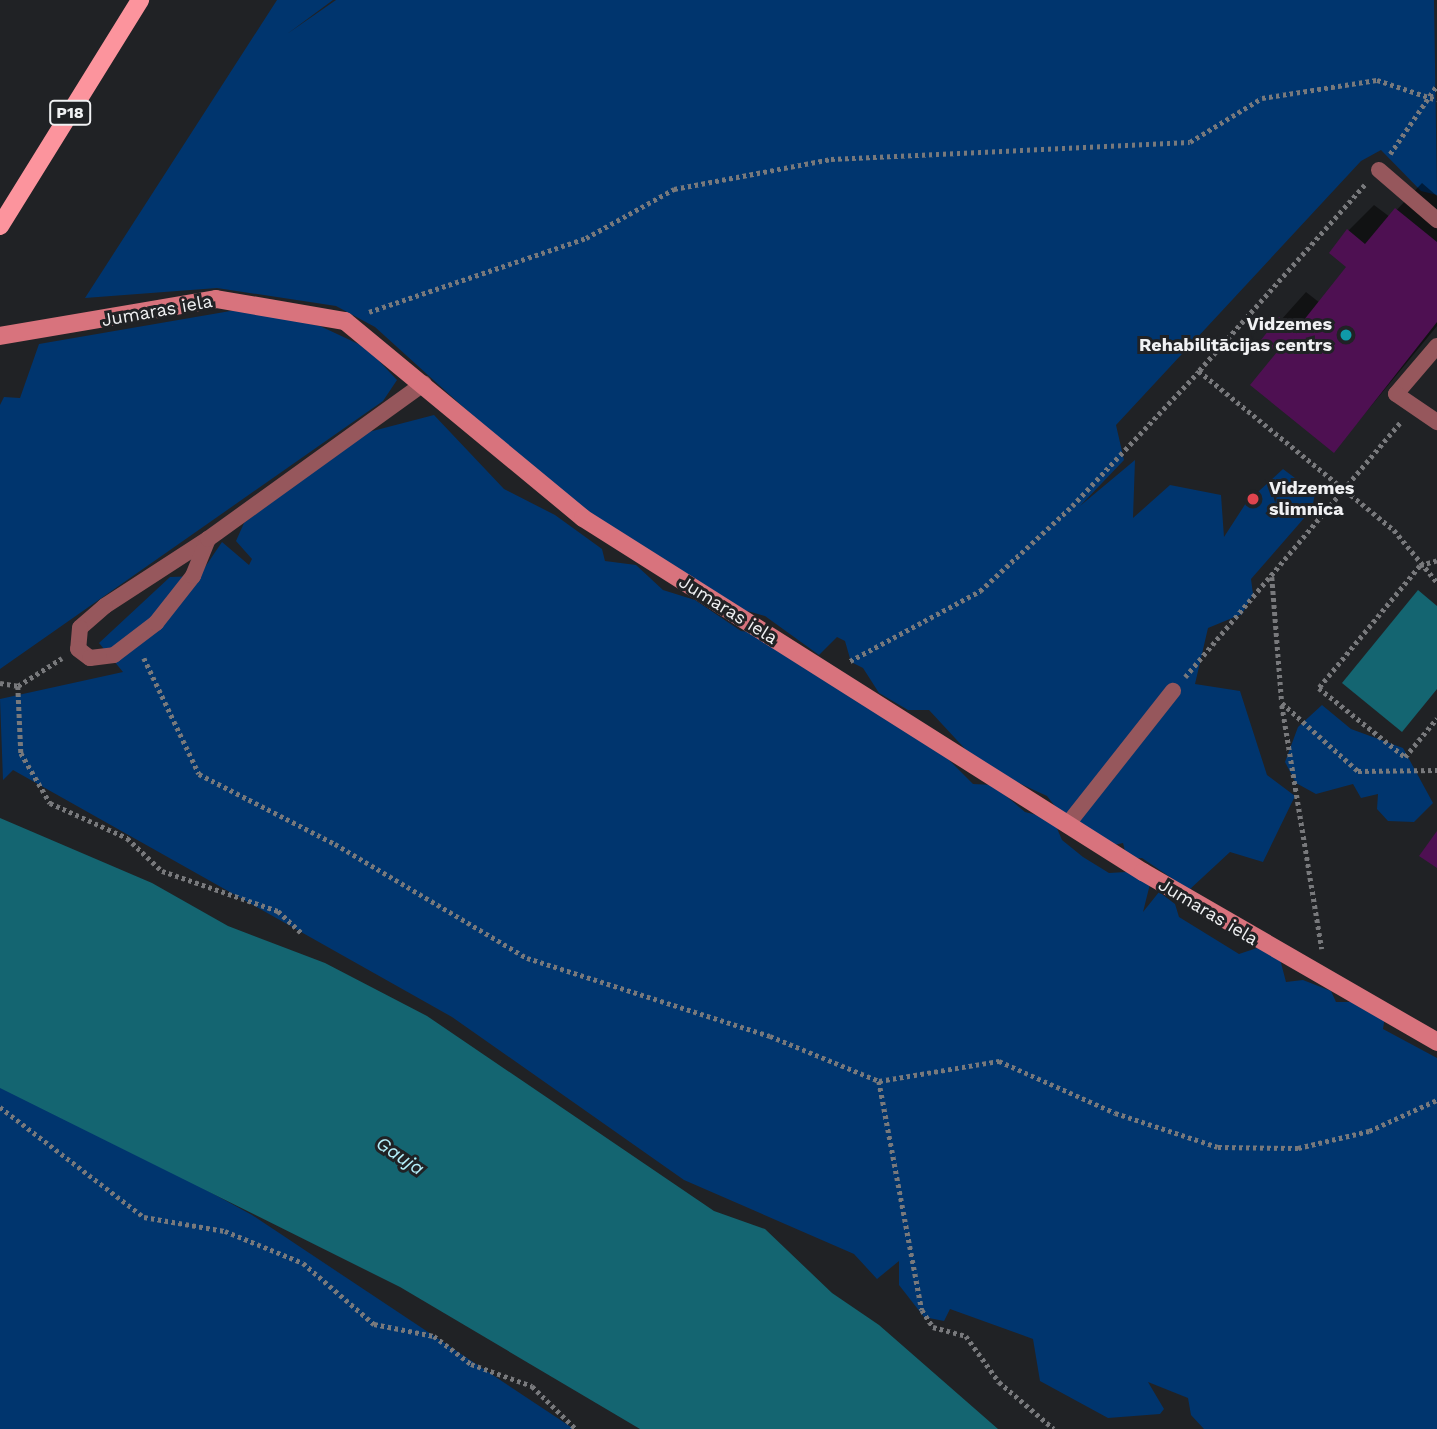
<!DOCTYPE html>
<html>
<head>
<meta charset="utf-8">
<style>
	body { margin:0 }
	#map { position:relative; width:1437px; height:1429px; overflow:hidden; background:#202225; font-family:"Work Sans",sans-serif }
	div>[style] { position:absolute }
	[style*='--x'] { left:calc(var(--x)*1px); top:calc(var(--y)*1px); width:calc(var(--w)*1px); rotate:calc(var(--a)*1deg) }
	.green>* { inset:0; background:#00356e }
	.water>* { inset:0; background:#146571 }
	.shadow>* { inset:0; background:#0007 }
	.building>* { inset:0; background:#4e1052 }
	.path>* { height:4.5px; margin-top:-2.25px; transform-origin:0; background:repeating-linear-gradient(90deg,#78797c 0 3.5px,transparent 0 7px) }
	.lane>* { height:16px; margin:-8px; padding:0 8px; transform-origin:8px; border-radius:8px; background:#96575c }
	.secondary>* { height:18px; margin:-9px; padding:0 9px; transform-origin:9px; border-radius:9px; background:#d8737d }
	.primary>* { height:18px; margin:-9px; padding:0 9px; transform-origin:9px; border-radius:9px; background:#fc949d }
	.dots>* { width:19px; height:19px; translate:-50% -50%; box-sizing:border-box; border:4px solid #202225; border-radius:50% }
	span { translate:-50% -50%; white-space:nowrap; text-align:center; line-height:1.15; -webkit-text-stroke:6px #202225; paint-order:stroke }
	.shield-label span { padding:2px 5px; background:#202225; border:2px solid; border-radius:5px; -webkit-text-stroke-width:0 }
	.shield-label { font-size:16px; color:#f0f1f3; font-weight:700 }
	.street-label { font-size:18px; color:#f0f1f3 }
	.poi-label { font-size:18px; color:#f0f1f3; font-weight:700 }
	.right { translate:-100% -50%; text-align:right }
	.left { translate:0 -50%; text-align:left }
	.water-label { font-size:19px; color:#b5f0fb; font-style:italic }
</style>
</head>
<body>
<div id="map">
	<div class="green">
		<i style="clip-path:polygon(277px 0,333px 0,287px 34px,336px 0,1434px 0,1437px 195px,1421px 191px,1381px 150px,1361px 161px,1116px 425px,1124px 460px,1080px 506px,1135px 460px,1133px 518px,1170px 485px,1221px 495px,1224px 537px,1246px 503px,1283px 469px,1315px 493px,1312px 509px,1251px 579px,1253px 594px,1242px 614px,1208px 628px,1195px 684px,1240px 691px,1267px 775px,1295px 796px,1263px 862px,1230px 852px,1189px 890px,1142px 858px,1127px 859px,1123px 843px,1114px 845px,1061px 814px,1047px 796px,980px 765px,929px 710px,908px 710px,879px 693px,863px 668px,851px 662px,845px 641px,837px 637px,819px 655px,765px 616px,730px 606px,579px 512px,375px 327px,336px 306px,217px 288px,85px 298px)"></i>
		<i style="clip-path:polygon(242px 309px,320px 326px,367px 348px,397px 380px,383px 401px,0 669px,0 405px,4px 397px,20px 398px,39px 344px)"></i>
		<i style="clip-path:polygon(434px 415px,504px 489px,555px 515px,602px 549px,605px 561px,636px 565px,663px 590px,695px 600px,741px 631px,763px 634px,932px 743px,973px 784px,993px 785px,1025px 812px,1053px 819px,1062px 840px,1083px 857px,1109px 873px,1126px 872px,1150px 884px,1143px 912px,1159px 892px,1175px 904px,1179px 917px,1239px 954px,1257px 948px,1280px 959px,1286px 982px,1303px 980px,1331px 991px,1336px 1002px,1356px 1002px,1385px 1016px,1383px 1029px,1437px 1058px,1437px 1429px,1204px 1429px,1191px 1415px,1188px 1398px,1148px 1382px,1164px 1409px,1160px 1414px,1108px 1418px,1040px 1381px,1033px 1339px,950px 1309px,944px 1321px,924px 1317px,899px 1285px,899px 1261px,877px 1279px,854px 1254px,684px 1180px,452px 1017px,13px 770px,3px 780px,0 699px,123px 672px,99px 643px,170px 577px,199px 576px,222px 542px,249px 565px,252px 559px,236px 541px,244px 523px,361px 434px)"></i>
		<i style="clip-path:polygon(1322px 705px,1351px 729px,1403px 748px,1433px 803px,1414px 822px,1388px 821px,1377px 809px,1378px 794px,1361px 798px,1353px 784px,1316px 794px,1296px 783px,1285px 762px,1298px 727px)"></i>
		<i style="clip-path:polygon(0 1077px,252px 1215px,574px 1429px,0 1429px)"></i>
	</div>
	<div class="water">
		<i style="clip-path:polygon(1418px 590px,1437px 606px,1437px 689px,1402px 732px,1342px 683px)"></i>
		<i style="clip-path:polygon(0 818px,152px 883px,228px 926px,325px 963px,427px 1016px,714px 1211px,765px 1229px,832px 1293px,879px 1325px,998px 1429px,640px 1429px,400px 1287px,0 1088px)"></i>
	</div>
	<div class="shadow">
		<i style="clip-path:polygon(1422px 183px,1437px 196px,1437px 326px,1334px 451px,1279px 351px,1263px 340px,1306px 292px,1320px 303px,1349px 267px,1348px 231px,1374px 205px,1390px 217px)"></i>
	</div>
	<div class="building">
		<i style="clip-path:polygon(1395px 208px,1437px 242px,1437px 322px,1334px 453px,1250px 385px,1277px 352px,1261px 340px,1279px 317px,1296px 330px,1346px 267px,1329px 253px,1347px 229px,1365px 244px)"></i>
		<i style="clip-path:polygon(1437px 831px,1437px 868px,1419px 856px)"></i>
	</div>
	<div class="path">
		<i style="--x:1390;--y:154;--w:83;--a:-55.7"></i>
		<i style="--x:1365;--y:185;--w:249;--a:131.7"></i>
		<i style="--x:1199;--y:371;--w:252;--a:39.2"></i>
		<i style="--x:1394;--y:530;--w:67;--a:50.4"></i>
		<i style="--x:369;--y:312;--w:229;--a:-18.8"></i>
		<i style="--x:586;--y:238;--w:101;--a:-29.1"></i>
		<i style="--x:674;--y:189;--w:160;--a:-10.8"></i>
		<i style="--x:831;--y:159;--w:359;--a:-2.7"></i>
		<i style="--x:1190;--y:142;--w:84;--a:-31.4"></i>
		<i style="--x:1262;--y:98;--w:116;--a:-8.9"></i>
		<i style="--x:1377;--y:80;--w:63;--a:18.4"></i>
		<i style="--x:1437;--y:561;--w:18;--a:164"></i>
		<i style="--x:1420;--y:566;--w:158;--a:129.6"></i>
		<i style="--x:1319;--y:688;--w:110;--a:38.7"></i>
		<i style="--x:1405;--y:757;--w:50;--a:-50.6"></i>
		<i style="--x:1272;--y:577;--w:126;--a:85.5"></i>
		<i style="--x:1282;--y:703;--w:102;--a:41.8"></i>
		<i style="--x:1358;--y:771;--w:79;--a:-0.7"></i>
		<i style="--x:144;--y:658;--w:128;--a:64.6"></i>
		<i style="--x:199;--y:774;--w:153;--a:27.2"></i>
		<i style="--x:335;--y:844;--w:223;--a:30.7"></i>
		<i style="--x:527;--y:958;--w:255;--a:17.8"></i>
		<i style="--x:770;--y:1036;--w:118;--a:22.4"></i>
		<i style="--x:879;--y:1081;--w:122;--a:-9.5"></i>
		<i style="--x:999;--y:1061;--w:127;--a:24.1"></i>
		<i style="--x:1115;--y:1113;--w:108;--a:18.3"></i>
		<i style="--x:1218;--y:1147;--w:80;--a:0.7"></i>
		<i style="--x:1298;--y:1148;--w:73;--a:-13.5"></i>
		<i style="--x:1369;--y:1131;--w:75;--a:-24.5"></i>
		<i style="--x:850;--y:661;--w:148;--a:-28.3"></i>
		<i style="--x:980;--y:591;--w:125;--a:-42.7"></i>
		<i style="--x:1072;--y:506;--w:185;--a:-46.7"></i>
		<i style="--x:1185;--y:677;--w:335;--a:-49.8"></i>
		<i style="--x:0;--y:683;--w:18;--a:9"></i>
		<i style="--x:18;--y:686;--w:52;--a:-32.5"></i>
		<i style="--x:18;--y:686;--w:67;--a:87.4"></i>
		<i style="--x:21;--y:753;--w:58;--a:59.9"></i>
		<i style="--x:50;--y:803;--w:85;--a:24.4"></i>
		<i style="--x:127;--y:838;--w:48;--a:43.3"></i>
		<i style="--x:162;--y:871;--w:123;--a:19"></i>
		<i style="--x:278;--y:911;--w:34;--a:43"></i>
		<i style="--x:1282;--y:705;--w:247;--a:80.7"></i>
		<i style="--x:879;--y:1081;--w:233;--a:79.4"></i>
		<i style="--x:922;--y:1310;--w:20;--a:57"></i>
		<i style="--x:933;--y:1327;--w:34;--a:15"></i>
		<i style="--x:966;--y:1336;--w:57;--a:54.3"></i>
		<i style="--x:999;--y:1382;--w:72;--a:40.5"></i>
		<i style="--x:0;--y:1107;--w:181;--a:37.4"></i>
		<i style="--x:144;--y:1217;--w:82;--a:9.8"></i>
		<i style="--x:225;--y:1231;--w:84;--a:22.3"></i>
		<i style="--x:303;--y:1263;--w:94;--a:40.7"></i>
		<i style="--x:374;--y:1324;--w:61;--a:11.3"></i>
		<i style="--x:434;--y:1336;--w:46;--a:37.1"></i>
		<i style="--x:471;--y:1364;--w:65;--a:19.8"></i>
		<i style="--x:532;--y:1386;--w:62;--a:44.3"></i>
	</div>
	<div class="lane">
		<i style="--x:1379;--y:170;--w:77;--a:40.8"></i>
		<i style="--x:1437;--y:346;--w:63;--a:130.5"></i>
		<i style="--x:1396;--y:394;--w:50;--a:34.3"></i>
		<i style="--x:208;--y:539;--w:123;--a:147"></i>
		<i style="--x:105;--y:606;--w:33;--a:139"></i>
		<i style="--x:80;--y:628;--w:21;--a:95"></i>
		<i style="--x:78;--y:649;--w:15;--a:37"></i>
		<i style="--x:90;--y:658;--w:24;--a:-7"></i>
		<i style="--x:114;--y:655;--w:53;--a:-37.3"></i>
		<i style="--x:156;--y:623;--w:60;--a:-51.8"></i>
		<i style="--x:193;--y:576;--w:40;--a:-68"></i>
		<i style="--x:208;--y:539;--w:266;--a:-35.8"></i>
		<i style="--x:1067;--y:825;--w:171;--a:-51.7"></i>
	</div>
	<div class="secondary">
		<i style="--x:0;--y:336;--w:219;--a:-9.7"></i>
		<i style="--x:216;--y:299;--w:131;--a:9.7"></i>
		<i style="--x:345;--y:321;--w:309;--a:39.6"></i>
		<i style="--x:583;--y:518;--w:663;--a:32.3"></i>
		<i style="--x:1143;--y:872;--w:340;--a:30"></i>
	</div>
	<div class="primary">
		<i style="--x:0;--y:226;--w:266;--a:-58.2"></i>
	</div>
	<div class="dots">
		<i style="left:1346px;top:335px;background:#0f9aa8"></i>
		<i style="left:1253px;top:499px;background:#e0444e"></i>
	</div>
	<div class="shield-label">
		<span style="left:70px;top:113px">P18</span>
	</div>
	<div class="street-label">
		<span style="left:157px;top:311px;rotate:-10deg">Jumaras iela</span>
		<span style="left:728px;top:610px;rotate:32deg">Jumaras iela</span>
		<span style="left:1208px;top:912px;rotate:31deg">Jumaras iela</span>
	</div>
	<div class="poi-label">
		<span class="right" style="left:1332px;top:335px">Vidzemes<br>Rehabilitācijas centrs</span>
		<span class="left" style="left:1269px;top:499px">Vidzemes<br>slimnīca</span>
	</div>
	<div class="water-label">
		<span style="left:400px;top:1156px;rotate:34deg">Gauja</span>
	</div>
</div>
</body>
</html>
